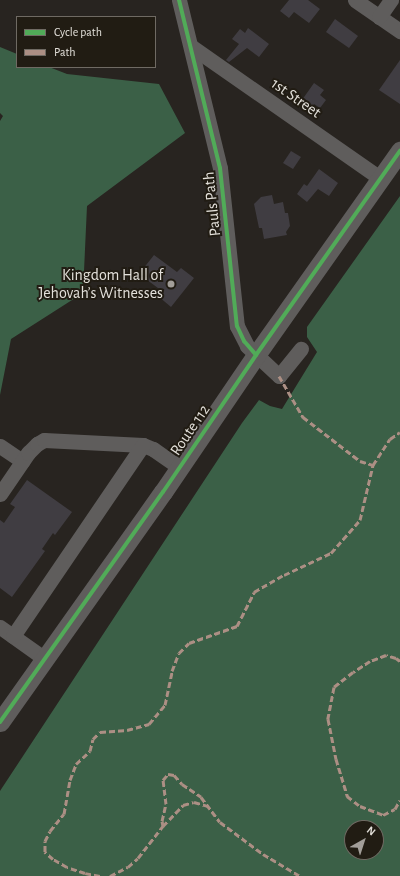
<!DOCTYPE html>
<html>
<head>
<meta charset="utf-8">
<style>
	body { margin:0 }
	#map { position:relative; width:400px; height:876px; overflow:hidden; background:#282420; font-family:"Alegreya Sans",sans-serif }
	div>[style] { position:absolute }
	[style*='--x'] { left:calc(var(--x)*1px); top:calc(var(--y)*1px); width:calc(var(--w)*1px); rotate:calc(var(--a)*1deg) }
	.forest>* { inset:0; background:#3b6047 }
	.building>* { inset:0; background:#403d42 }
	.minor>* { height:15px; margin:-7.5px; padding:0 7.5px; transform-origin:7.5px; border-radius:7.5px; background:#5f5d5c }
	.major>* { height:19px; margin:-9.5px; padding:0 9.5px; transform-origin:9.5px; border-radius:9.5px; background:#5f5d5c }
	.quiet>* { height:3px; margin-top:-1.5px; transform-origin:0; background:repeating-linear-gradient(90deg,#ac8f84 0 6px,transparent 0 9px) }
	.cycleway>* { height:4px; margin:-2px; padding:0 2px; transform-origin:2px; border-radius:2px; background:#51ab58 }
	.dots>* { width:11px; height:11px; translate:-50% -50%; box-sizing:border-box; border:2px solid #211c13; border-radius:50% }
	span { translate:-50% -50%; white-space:nowrap; text-align:center; line-height:1.15; -webkit-text-stroke:4px #211c13; paint-order:stroke }
	.street-label { font-size:16px; color:#e3e0da }
	.poi-label { font-size:16px; color:#e3e0da }
	.right { translate:-100% -50%; text-align:right }
	.legend { position:absolute; left:16px; top:16px; width:140px; height:52px; box-sizing:border-box; background:#211c13; border:1px solid #6f6a63; margin:0; padding:5px 7px; list-style:none; font-size:12px; color:#e3e0da }
	.legend li { display:flex; align-items:center; gap:8px; height:20px }
	.legend b { width:20px; border:1px solid #6f6a63 }
	.north { position:absolute; left:344px; top:820px; width:40px; height:40px; box-sizing:border-box; background:#211c13; border:1px solid #6f6a63; border-radius:50%; rotate:39deg; font-size:11px; font-weight:700; line-height:16px; text-align:center; color:#e3e0da }
	.north::after { content:''; display:block; margin:auto; width:14px; height:18px; background:#a29e99; clip-path:polygon(50% 0,100% 100%,50% 72%,0 100%) }
</style>
</head>
<body>
<div id="map">
	<div class="forest">
		<i style="clip-path:polygon(0 47px,17px 54px,17px 67px,49px 67px,67px 74px,159px 84px,185px 133px,87px 206px,83px 293px,11px 339px,0 395px,0 121px,3px 116px,0 113px)"></i>
		<i style="clip-path:polygon(evenodd,400px 196px,400px 876px,0 876px,0 791px,242px 423px,259px 400px,270px 406px,282px 409px,317px 352px,307px 337px,307px 327px,400px 196px,352px 828px,376px 828px,376px 852px,352px 852px,352px 828px)"></i>
	</div>
	<div class="building">
		<i style="clip-path:polygon(289px 0,308px 0,320px 9px,309px 23px,294px 12px,289px 18px,280px 11px)"></i>
		<i style="clip-path:polygon(335px 19px,358px 36px,349px 48px,326px 32px)"></i>
		<i style="clip-path:polygon(248px 28px,269px 44px,259px 57px,247px 48px,229px 62px,226px 60px,239px 44px,232px 39px,240px 29px,245px 33px)"></i>
		<i style="clip-path:polygon(400px 60px,400px 104px,379px 90px)"></i>
		<i style="clip-path:polygon(314px 83px,324px 90px,320px 95px,326px 100px,320px 108px,314px 104px,312px 108px,302px 100px)"></i>
		<i style="clip-path:polygon(291px 151px,301px 157px,293px 169px,283px 163px)"></i>
		<i style="clip-path:polygon(319px 169px,338px 183px,329px 196px,318px 189px,307px 202px,297px 194px,304px 184px,307px 186px)"></i>
		<i style="clip-path:polygon(272px 195px,274px 204px,283px 202px,285px 213px,288px 213px,290px 226px,286px 232px,287px 235px,264px 239px,262px 228px,259px 228px,254px 204px,261px 197px)"></i>
		<i style="clip-path:polygon(154px 255px,177px 272px,181px 268px,194px 278px,171px 307px,158px 296px,162px 291px,139px 274px)"></i>
		<i style="clip-path:polygon(27px 480px,72px 512px,55px 535px,53px 533px,42px 549px,45px 551px,12px 597px,0 588px,0 520px,4px 523px,15px 507px,10px 504px)"></i>
	</div>
	<div class="minor">
		<i style="--x:179;--y:0;--w:173;--a:76.3"></i>
		<i style="--x:220;--y:168;--w:159;--a:83.9"></i>
		<i style="--x:237;--y:326;--w:22;--a:63"></i>
		<i style="--x:247;--y:346;--w:44;--a:43.2"></i>
		<i style="--x:279;--y:376;--w:35;--a:-51"></i>
		<i style="--x:355;--y:0;--w:55;--a:34.6"></i>
		<i style="--x:379;--y:17;--w:21;--a:-55"></i>
		<i style="--x:192;--y:47;--w:229;--a:34.9"></i>
		<i style="--x:0;--y:446;--w:27;--a:34"></i>
		<i style="--x:0;--y:494;--w:50;--a:-55.7"></i>
		<i style="--x:28;--y:453;--w:13;--a:-45"></i>
		<i style="--x:37;--y:444;--w:8;--a:-30"></i>
		<i style="--x:44;--y:440;--w:99;--a:2.9"></i>
		<i style="--x:143;--y:445;--w:11;--a:22"></i>
		<i style="--x:153;--y:449;--w:33;--a:35"></i>
		<i style="--x:0;--y:627;--w:55;--a:35.4"></i>
		<i style="--x:13;--y:636;--w:231;--a:-55.8"></i>
	</div>
	<div class="major">
		<i style="--x:0;--y:722;--w:282;--a:-54.7"></i>
		<i style="--x:163;--y:492;--w:166;--a:-55.8"></i>
		<i style="--x:256;--y:355;--w:250;--a:-54.8"></i>
	</div>
	<div class="quiet">
		<i style="--x:279;--y:376;--w:48;--a:59.7"></i>
		<i style="--x:303;--y:417;--w:72;--a:37.7"></i>
		<i style="--x:360;--y:461;--w:14;--a:17"></i>
		<i style="--x:400;--y:661;--w:5;--a:-143"></i>
		<i style="--x:396;--y:658;--w:10;--a:-163"></i>
		<i style="--x:386;--y:655;--w:17;--a:159"></i>
		<i style="--x:370;--y:661;--w:20;--a:147"></i>
		<i style="--x:353;--y:672;--w:24;--a:142"></i>
		<i style="--x:334;--y:687;--w:33;--a:101"></i>
		<i style="--x:328;--y:719;--w:41;--a:78.7"></i>
		<i style="--x:336;--y:759;--w:39;--a:73"></i>
		<i style="--x:347;--y:796;--w:16;--a:38"></i>
		<i style="--x:360;--y:806;--w:25;--a:21"></i>
		<i style="--x:383;--y:815;--w:13;--a:-27"></i>
		<i style="--x:395;--y:809;--w:10;--a:-61"></i>
		<i style="--x:163;--y:826;--w:29;--a:-46"></i>
		<i style="--x:183;--y:805;--w:11;--a:-15"></i>
		<i style="--x:194;--y:802;--w:15;--a:16"></i>
		<i style="--x:100;--y:876;--w:15;--a:-169"></i>
		<i style="--x:85;--y:873;--w:19;--a:-162"></i>
		<i style="--x:67;--y:867;--w:16;--a:-150"></i>
		<i style="--x:53;--y:859;--w:11;--a:-139"></i>
		<i style="--x:45;--y:852;--w:11;--a:-90"></i>
		<i style="--x:45;--y:841;--w:11;--a:-63"></i>
		<i style="--x:50;--y:831;--w:22;--a:-51"></i>
		<i style="--x:64;--y:814;--w:35;--a:-80"></i>
		<i style="--x:70;--y:780;--w:17;--a:-69"></i>
		<i style="--x:76;--y:764;--w:19;--a:-43"></i>
		<i style="--x:90;--y:751;--w:12;--a:-76"></i>
		<i style="--x:93;--y:739;--w:10;--a:-45"></i>
		<i style="--x:100;--y:732;--w:27;--a:-4"></i>
		<i style="--x:127;--y:730;--w:23;--a:-15"></i>
		<i style="--x:149;--y:724;--w:25;--a:-50"></i>
		<i style="--x:165;--y:705;--w:35;--a:-78"></i>
		<i style="--x:172;--y:671;--w:19;--a:-69"></i>
		<i style="--x:179;--y:653;--w:14;--a:-45"></i>
		<i style="--x:189;--y:643;--w:51;--a:-19.5"></i>
		<i style="--x:237;--y:626;--w:38;--a:-63"></i>
		<i style="--x:254;--y:592;--w:34;--a:-30"></i>
		<i style="--x:284;--y:575;--w:52;--a:-25.1"></i>
		<i style="--x:331;--y:553;--w:44;--a:-48.7"></i>
		<i style="--x:360;--y:520;--w:57;--a:-76.7"></i>
		<i style="--x:373;--y:465;--w:31;--a:-57"></i>
		<i style="--x:390;--y:439;--w:12;--a:-35"></i>
		<i style="--x:110;--y:876;--w:20;--a:-27"></i>
		<i style="--x:128;--y:867;--w:13;--a:-42"></i>
		<i style="--x:138;--y:858;--w:41;--a:-52"></i>
		<i style="--x:163;--y:826;--w:5;--a:-101"></i>
		<i style="--x:162;--y:821;--w:17;--a:-77"></i>
		<i style="--x:166;--y:804;--w:24;--a:-97"></i>
		<i style="--x:163;--y:780;--w:8;--a:-50"></i>
		<i style="--x:168;--y:774;--w:6;--a:9"></i>
		<i style="--x:174;--y:775;--w:12;--a:48"></i>
		<i style="--x:182;--y:784;--w:23;--a:34"></i>
		<i style="--x:201;--y:797;--w:31;--a:53"></i>
		<i style="--x:220;--y:822;--w:54;--a:36.7"></i>
		<i style="--x:263;--y:854;--w:43;--a:30.7"></i>
	</div>
	<div class="cycleway">
		<i style="--x:179;--y:0;--w:173;--a:76.3"></i>
		<i style="--x:220;--y:168;--w:159;--a:83.9"></i>
		<i style="--x:237;--y:326;--w:17;--a:65"></i>
		<i style="--x:244;--y:341;--w:18;--a:49"></i>
		<i style="--x:0;--y:722;--w:282;--a:-54.7"></i>
		<i style="--x:163;--y:492;--w:166;--a:-55.8"></i>
		<i style="--x:256;--y:355;--w:250;--a:-54.8"></i>
	</div>
	<div class="dots">
		<i style="left:171px;top:284px;background:#a29e99"></i>
	</div>
	<div class="street-label">
		<span style="left:296px;top:98px;rotate:35deg">1st Street</span>
		<span style="left:212px;top:204px;rotate:-96deg">Pauls Path</span>
		<span style="left:190px;top:430px;rotate:-56deg">Route 112</span>
	</div>
	<div class="poi-label">
		<span class="right" style="left:163px;top:284px">Kingdom Hall of<br>Jehovah’s Witnesses</span>
	</div>
	<ul class="legend">
	<li><b style="height:5px;background:#51ab58"></b>Cycle path</li>
	<li><b style="height:5px;background:#ac8f84"></b>Path</li>
	</ul>
	<div class="north">N</div>
</div>
</body>
</html>
